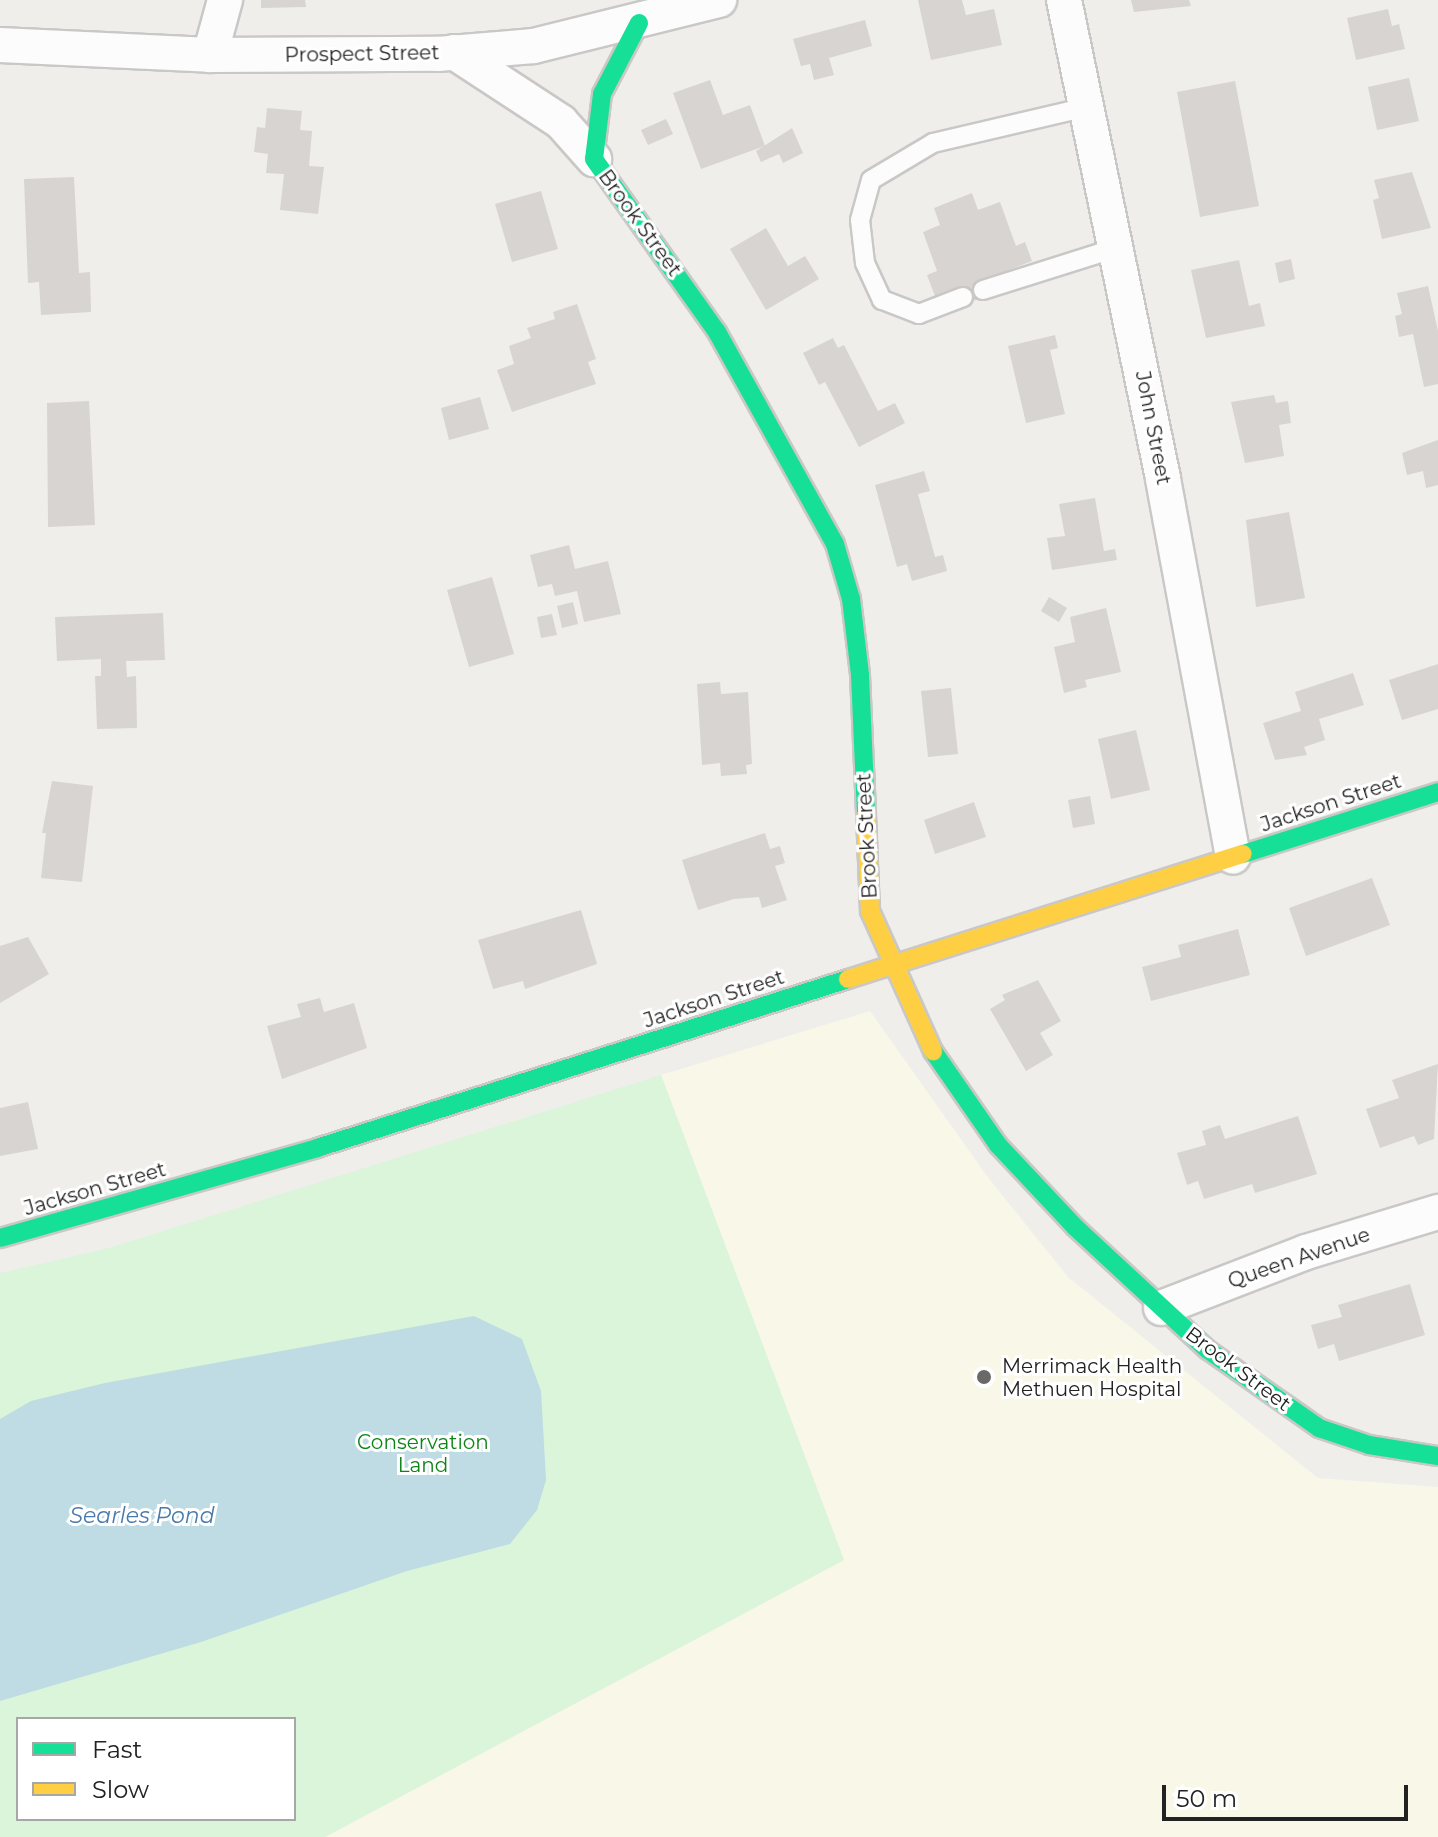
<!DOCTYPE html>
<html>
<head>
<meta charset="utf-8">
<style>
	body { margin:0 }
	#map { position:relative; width:1438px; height:1837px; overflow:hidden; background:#f0eeeb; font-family:Montserrat,sans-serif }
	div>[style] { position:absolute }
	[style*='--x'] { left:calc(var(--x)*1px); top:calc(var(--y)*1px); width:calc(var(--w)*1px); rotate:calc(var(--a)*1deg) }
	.education>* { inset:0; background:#f8f7e8 }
	.park>* { inset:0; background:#daf5da }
	.water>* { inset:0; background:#bfdbe3 }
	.building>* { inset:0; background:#d7d4d2 }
	.roads { filter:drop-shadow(2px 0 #c9c8c7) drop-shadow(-2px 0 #c9c8c7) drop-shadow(0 2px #c9c8c7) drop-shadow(0 -2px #c9c8c7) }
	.lane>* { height:18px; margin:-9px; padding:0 9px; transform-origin:9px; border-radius:9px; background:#fdfcfc }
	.street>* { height:34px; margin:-17px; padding:0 17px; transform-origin:17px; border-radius:17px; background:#fdfcfc }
	.fast>* { height:18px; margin:-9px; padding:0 9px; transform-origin:9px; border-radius:9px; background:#16e098 }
	.slow>* { height:18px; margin:-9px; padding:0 9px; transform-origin:9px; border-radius:9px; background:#ffcf43 }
	.dots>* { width:22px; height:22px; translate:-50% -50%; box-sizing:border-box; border:4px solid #fff; border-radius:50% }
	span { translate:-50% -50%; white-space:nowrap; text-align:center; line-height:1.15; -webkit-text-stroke:6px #fff; paint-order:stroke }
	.street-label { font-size:20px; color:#222 }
	.poi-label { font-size:20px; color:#222 }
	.left { translate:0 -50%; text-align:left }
	.park-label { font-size:20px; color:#0c8416 }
	.water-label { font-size:22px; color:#4a7aab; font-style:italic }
	.legend { position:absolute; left:16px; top:1717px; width:280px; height:104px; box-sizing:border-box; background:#fff; border:2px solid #a7a7a7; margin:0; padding:10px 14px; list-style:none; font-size:24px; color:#222 }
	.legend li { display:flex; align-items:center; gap:16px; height:40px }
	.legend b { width:40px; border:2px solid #a7a7a7 }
	.scale { position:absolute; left:1162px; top:1785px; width:246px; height:36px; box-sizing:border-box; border:4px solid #222; border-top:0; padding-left:10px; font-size:24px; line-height:28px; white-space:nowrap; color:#222; -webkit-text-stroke:6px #fff; paint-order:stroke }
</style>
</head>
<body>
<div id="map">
	<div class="education">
		<i style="clip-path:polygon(870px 1011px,987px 1176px,1068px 1277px,1318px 1478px,1438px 1487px,1438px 1837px,325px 1837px,844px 1560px,661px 1075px)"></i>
	</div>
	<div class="park">
		<i style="clip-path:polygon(evenodd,661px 1075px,844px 1560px,325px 1837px,0 1837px,0 1273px,109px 1248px,661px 1075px,18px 1719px,294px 1719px,294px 1819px,18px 1819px,18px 1719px)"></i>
	</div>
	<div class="water">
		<i style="clip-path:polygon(474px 1316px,522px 1339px,541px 1391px,546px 1480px,537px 1510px,510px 1544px,407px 1571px,201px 1642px,0 1701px,0 1419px,31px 1401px,105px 1383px)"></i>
	</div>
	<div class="building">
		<i style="clip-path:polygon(261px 0,305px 0,306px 7px,261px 8px)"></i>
		<i style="clip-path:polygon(918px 0,962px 0,966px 15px,994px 9px,1002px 45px,931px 60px)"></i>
		<i style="clip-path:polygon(1131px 0,1189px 0,1191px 6px,1134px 12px)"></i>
		<i style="clip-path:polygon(1388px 9px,1392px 26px,1399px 24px,1405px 49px,1356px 60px,1347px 18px)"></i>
		<i style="clip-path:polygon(865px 20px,872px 46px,829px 58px,834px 75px,814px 80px,810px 64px,801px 66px,793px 39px)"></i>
		<i style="clip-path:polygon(1409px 78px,1419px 121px,1377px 130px,1368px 87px)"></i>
		<i style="clip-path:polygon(710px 80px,723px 115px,750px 105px,765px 146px,701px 169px,673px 93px)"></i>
		<i style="clip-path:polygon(1235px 81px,1259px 206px,1200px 217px,1177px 92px)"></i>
		<i style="clip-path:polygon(267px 108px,302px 111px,300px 130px,312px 131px,309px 166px,324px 167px,318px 214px,280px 210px,284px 174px,266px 173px,268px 154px,254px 152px,257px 127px,265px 128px)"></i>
		<i style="clip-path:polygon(666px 119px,673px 134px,648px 145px,641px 130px)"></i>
		<i style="clip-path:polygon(792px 128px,803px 153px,783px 163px,779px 154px,761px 162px,756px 151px)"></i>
		<i style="clip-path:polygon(1412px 172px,1431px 228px,1382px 239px,1373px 200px,1379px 198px,1374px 180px)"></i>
		<i style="clip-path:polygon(74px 177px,79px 273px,90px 272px,91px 312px,41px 315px,39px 282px,28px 283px,24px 179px)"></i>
		<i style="clip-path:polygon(541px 191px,558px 249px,512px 262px,495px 204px)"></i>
		<i style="clip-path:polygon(972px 193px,978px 210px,1000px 202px,1016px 246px,1025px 242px,1032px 261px,980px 281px,986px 296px,966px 304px,959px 287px,935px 296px,927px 275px,937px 271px,923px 232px,940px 225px,934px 208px)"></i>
		<i style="clip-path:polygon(766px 228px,788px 266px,805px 256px,819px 279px,766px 310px,730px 249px)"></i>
		<i style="clip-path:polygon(1291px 259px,1295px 279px,1279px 283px,1275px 263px)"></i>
		<i style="clip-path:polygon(1239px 260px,1249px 306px,1260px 303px,1265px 326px,1206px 338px,1191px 270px)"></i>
		<i style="clip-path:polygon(1428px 286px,1438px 331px,1438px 384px,1424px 387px,1413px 334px,1399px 337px,1395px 316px,1402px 314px,1397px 293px)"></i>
		<i style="clip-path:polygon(577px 304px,596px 359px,588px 362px,596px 384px,512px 412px,497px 370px,514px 364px,509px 346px,531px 338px,527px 328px,555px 319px,553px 312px)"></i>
		<i style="clip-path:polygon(1055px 335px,1058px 348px,1050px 350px,1065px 414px,1026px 423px,1008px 346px)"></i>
		<i style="clip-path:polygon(833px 338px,838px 348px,844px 345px,878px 411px,895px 403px,905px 423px,859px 447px,825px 382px,819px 385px,803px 353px)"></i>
		<i style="clip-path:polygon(1274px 395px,1276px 403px,1288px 401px,1291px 423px,1279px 425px,1284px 456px,1245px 463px,1231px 402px)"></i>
		<i style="clip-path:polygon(480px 397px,489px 429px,449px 440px,441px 408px)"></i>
		<i style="clip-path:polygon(89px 401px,95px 525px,48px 527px,47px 403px)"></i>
		<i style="clip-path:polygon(1438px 440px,1438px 485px,1426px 488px,1423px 471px,1407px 475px,1402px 453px)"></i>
		<i style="clip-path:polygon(924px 471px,930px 491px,918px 494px,935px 557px,943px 555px,947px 571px,912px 581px,907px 564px,897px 567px,875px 485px)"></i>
		<i style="clip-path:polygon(1095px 498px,1104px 551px,1115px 549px,1117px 560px,1052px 570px,1047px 538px,1065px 536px,1059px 504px)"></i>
		<i style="clip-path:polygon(1289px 512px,1305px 598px,1256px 607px,1246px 520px)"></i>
		<i style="clip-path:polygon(569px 545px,575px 569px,608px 561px,621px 614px,584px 622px,577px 591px,555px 596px,552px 584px,538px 587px,530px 555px)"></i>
		<i style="clip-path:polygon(492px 577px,514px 654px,469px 667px,447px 590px)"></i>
		<i style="clip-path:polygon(1049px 597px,1067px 608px,1059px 622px,1041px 611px)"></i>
		<i style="clip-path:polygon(573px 602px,578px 624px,562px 628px,557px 606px)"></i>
		<i style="clip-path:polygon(1106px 608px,1121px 672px,1085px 680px,1087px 687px,1064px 693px,1054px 647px,1075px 642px,1070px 617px)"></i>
		<i style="clip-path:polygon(163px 613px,165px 660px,126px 661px,127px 677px,136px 676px,137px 728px,97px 729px,95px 676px,101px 676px,101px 659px,57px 661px,55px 617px)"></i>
		<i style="clip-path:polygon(552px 614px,557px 635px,541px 638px,537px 617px)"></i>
		<i style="clip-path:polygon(1438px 664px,1438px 709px,1402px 720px,1389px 680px)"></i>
		<i style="clip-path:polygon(1353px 673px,1364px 705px,1319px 719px,1325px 740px,1304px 747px,1307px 755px,1275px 760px,1263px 723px,1301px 711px,1295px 692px)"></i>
		<i style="clip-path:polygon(720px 682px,721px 694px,748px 692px,752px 764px,746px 765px,747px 774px,721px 776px,720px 763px,702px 765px,697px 684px)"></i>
		<i style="clip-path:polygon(951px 688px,958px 754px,928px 757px,921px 691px)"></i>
		<i style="clip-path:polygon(1136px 730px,1150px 790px,1111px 799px,1098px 739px)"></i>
		<i style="clip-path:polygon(52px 781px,93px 786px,82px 882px,41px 878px,46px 833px,42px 833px)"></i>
		<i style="clip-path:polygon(1090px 796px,1095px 824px,1073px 828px,1068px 800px)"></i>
		<i style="clip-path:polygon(974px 802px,986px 837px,935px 854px,924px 820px)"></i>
		<i style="clip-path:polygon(765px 833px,770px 849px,780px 846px,785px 863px,775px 866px,787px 900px,762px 908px,759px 897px,734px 899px,698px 910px,682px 860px)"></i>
		<i style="clip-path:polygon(1372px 878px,1390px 925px,1306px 956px,1289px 908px)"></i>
		<i style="clip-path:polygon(581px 910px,597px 964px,525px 989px,523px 981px,493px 989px,478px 940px)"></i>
		<i style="clip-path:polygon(1238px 929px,1250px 975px,1151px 1001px,1142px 967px,1181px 957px,1178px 945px)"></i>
		<i style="clip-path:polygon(28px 937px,49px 974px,0 1003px,0 946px)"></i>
		<i style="clip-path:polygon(1038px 980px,1061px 1021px,1040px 1033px,1053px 1055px,1026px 1071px,990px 1009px,1005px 1000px,1002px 995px)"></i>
		<i style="clip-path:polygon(320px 998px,324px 1012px,354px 1003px,367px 1048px,282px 1079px,267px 1026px,301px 1017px,297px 1004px)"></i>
		<i style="clip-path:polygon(1438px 1064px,1434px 1139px,1418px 1145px,1414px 1136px,1380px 1148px,1366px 1109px,1399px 1098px,1392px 1080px)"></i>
		<i style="clip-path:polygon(28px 1102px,38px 1149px,0 1156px,0 1108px)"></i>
		<i style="clip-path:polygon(1298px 1116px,1317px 1174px,1255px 1193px,1252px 1184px,1204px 1199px,1198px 1181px,1187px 1185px,1177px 1153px,1206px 1145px,1202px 1131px,1220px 1125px,1225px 1139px)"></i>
		<i style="clip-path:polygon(1410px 1284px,1425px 1335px,1339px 1361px,1334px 1344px,1318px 1349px,1311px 1325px,1342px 1317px,1338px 1305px)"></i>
	</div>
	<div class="roads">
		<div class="lane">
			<i style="--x:983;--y:290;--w:139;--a:-17.5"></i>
			<i style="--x:963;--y:297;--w:47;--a:158.9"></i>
			<i style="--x:919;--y:314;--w:40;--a:-159"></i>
			<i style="--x:882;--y:300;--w:41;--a:-114.7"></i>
			<i style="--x:865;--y:263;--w:43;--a:-96.6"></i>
			<i style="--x:860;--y:220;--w:41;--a:-74.6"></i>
			<i style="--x:871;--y:180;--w:72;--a:-30.8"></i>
			<i style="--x:933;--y:143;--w:157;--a:-13.2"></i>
		</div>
		<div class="street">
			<i style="--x:1064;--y:0;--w:489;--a:78.3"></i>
			<i style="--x:1163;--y:479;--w:384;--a:79.5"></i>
			<i style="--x:0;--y:45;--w:210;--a:2.7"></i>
			<i style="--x:210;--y:55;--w:228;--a:-0.3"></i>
			<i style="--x:438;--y:54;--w:96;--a:-4.8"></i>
			<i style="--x:534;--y:46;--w:191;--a:-14"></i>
			<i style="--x:454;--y:52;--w:128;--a:33.2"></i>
			<i style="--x:561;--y:122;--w:50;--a:48.3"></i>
			<i style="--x:210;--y:55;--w:57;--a:-74.7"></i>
			<i style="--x:1161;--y:1308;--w:155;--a:-21.1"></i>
			<i style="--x:1306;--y:1252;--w:138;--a:-16.9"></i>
		</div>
		<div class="fast">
			<i style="--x:639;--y:23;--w:80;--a:117.5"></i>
			<i style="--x:602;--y:94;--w:65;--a:97"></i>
			<i style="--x:594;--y:159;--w:212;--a:54.6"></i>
			<i style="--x:717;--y:332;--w:243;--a:60.9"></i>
			<i style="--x:835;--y:544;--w:57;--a:73.8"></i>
			<i style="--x:851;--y:599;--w:77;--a:83.2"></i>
			<i style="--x:860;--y:675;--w:140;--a:87.5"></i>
			<i style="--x:1243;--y:854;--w:205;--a:-17.6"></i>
			<i style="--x:933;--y:1051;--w:114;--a:55.3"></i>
			<i style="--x:998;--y:1145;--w:112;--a:46.8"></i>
			<i style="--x:1075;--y:1227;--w:181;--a:42.8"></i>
			<i style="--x:1208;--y:1350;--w:136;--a:35.1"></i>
			<i style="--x:1319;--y:1428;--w:53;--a:18.8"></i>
			<i style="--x:1369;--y:1445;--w:70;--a:9.1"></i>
			<i style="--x:0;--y:1238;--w:330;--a:-15.8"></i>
			<i style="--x:317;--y:1148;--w:557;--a:-17.65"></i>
		</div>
		<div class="slow">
			<i style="--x:866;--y:815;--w:96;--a:87.6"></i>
			<i style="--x:870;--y:911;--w:154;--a:65.8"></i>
			<i style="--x:848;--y:979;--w:414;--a:-17.6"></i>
		</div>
	</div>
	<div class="dots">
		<i style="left:984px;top:1377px;background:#6a6968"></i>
	</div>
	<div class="street-label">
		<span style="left:362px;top:54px;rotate:-1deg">Prospect Street</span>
		<span style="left:640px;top:223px;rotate:54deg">Brook Street</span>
		<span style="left:1153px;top:428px;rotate:79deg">John Street</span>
		<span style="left:1331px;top:803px;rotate:-18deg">Jackson Street</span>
		<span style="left:867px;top:836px;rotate:-93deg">Brook Street</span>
		<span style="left:714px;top:999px;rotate:-18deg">Jackson Street</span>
		<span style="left:95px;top:1189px;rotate:-16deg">Jackson Street</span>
		<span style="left:1299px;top:1258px;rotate:-19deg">Queen Avenue</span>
		<span style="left:1238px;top:1369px;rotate:37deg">Brook Street</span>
	</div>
	<div class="poi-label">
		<span class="left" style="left:1002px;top:1378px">Merrimack Health<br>Methuen Hospital</span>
	</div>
	<div class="park-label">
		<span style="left:423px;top:1454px">Conservation<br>Land</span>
	</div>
	<div class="water-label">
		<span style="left:142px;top:1516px">Searles Pond</span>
	</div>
	<ul class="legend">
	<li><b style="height:10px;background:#16e098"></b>Fast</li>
	<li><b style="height:10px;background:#ffcf43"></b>Slow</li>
	</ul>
	<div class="scale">50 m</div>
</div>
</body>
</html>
